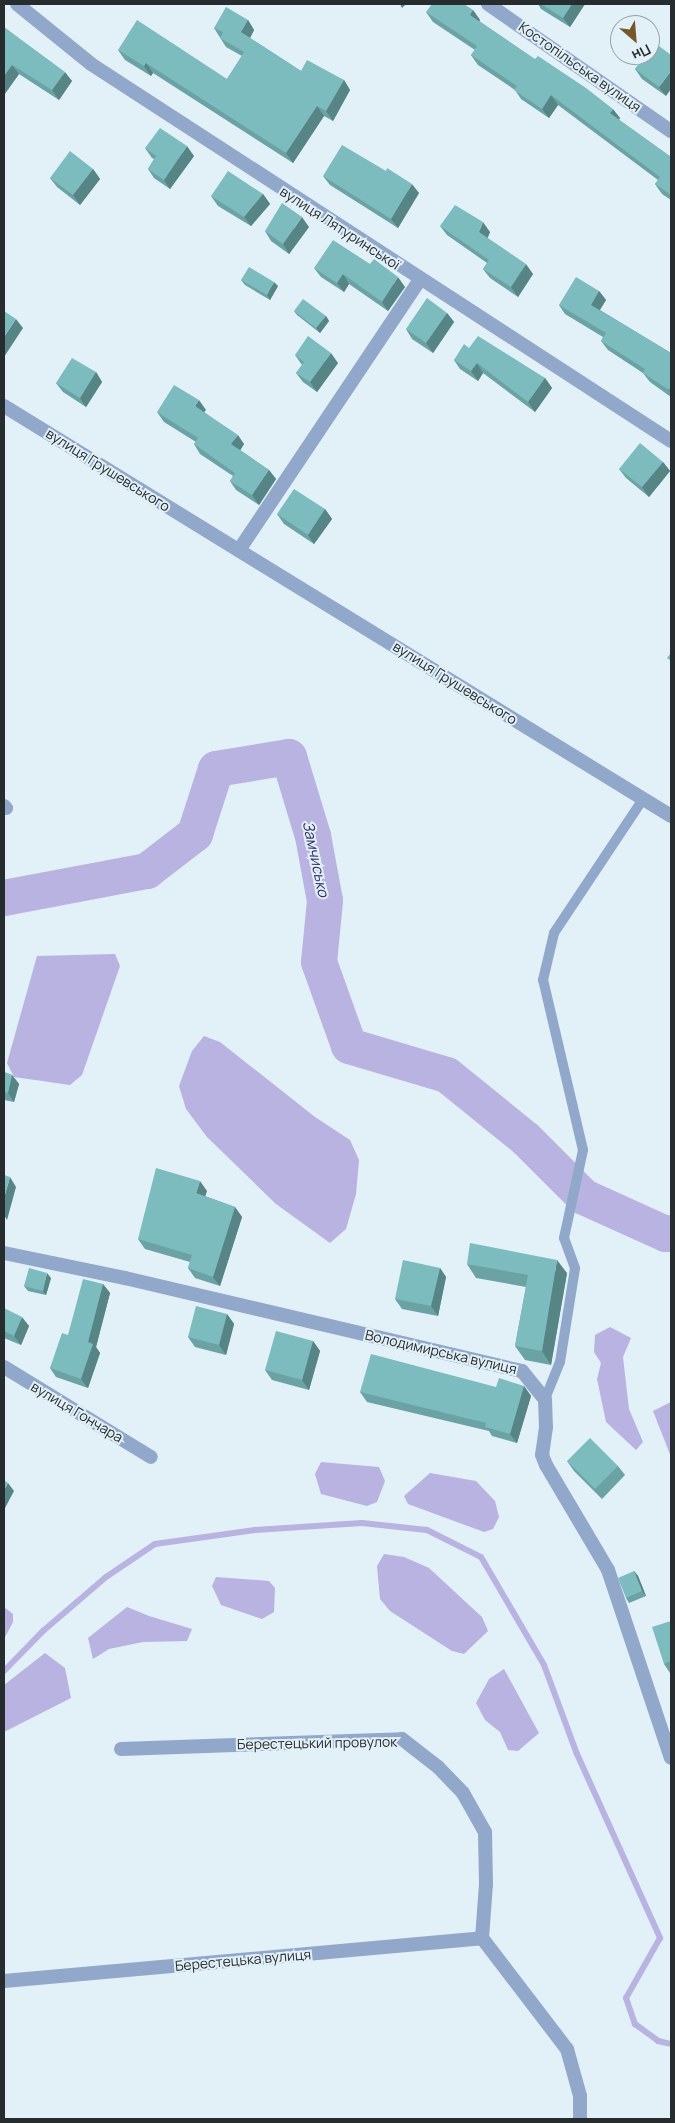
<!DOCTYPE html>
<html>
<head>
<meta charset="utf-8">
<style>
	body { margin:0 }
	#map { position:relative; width:675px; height:2123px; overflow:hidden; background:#e2f0f7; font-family:Manrope,sans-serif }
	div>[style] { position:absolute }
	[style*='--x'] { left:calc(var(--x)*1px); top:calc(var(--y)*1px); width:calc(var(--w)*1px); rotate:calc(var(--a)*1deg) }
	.water>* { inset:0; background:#b8b3e1 }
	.stream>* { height:6px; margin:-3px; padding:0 3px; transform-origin:3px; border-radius:3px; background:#b8b3e1 }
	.river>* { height:36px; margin:-18px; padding:0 18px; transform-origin:18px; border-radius:18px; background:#b8b3e1 }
	.service>* { height:10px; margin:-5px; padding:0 5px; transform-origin:5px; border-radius:5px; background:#92a8cb }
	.minor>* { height:14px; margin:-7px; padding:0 7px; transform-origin:7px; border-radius:7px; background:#92a8cb }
	.tertiary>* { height:14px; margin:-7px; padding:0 7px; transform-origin:7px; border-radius:7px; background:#92a8cb }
	.wall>* { inset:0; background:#6ba2a3 }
	.shaded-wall>* { inset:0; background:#578485 }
	.building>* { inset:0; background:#7cbcbe }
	span { translate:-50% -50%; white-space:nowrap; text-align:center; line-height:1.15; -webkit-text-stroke:4px #e2f0f7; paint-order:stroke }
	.street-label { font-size:14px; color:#272d2f }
	.water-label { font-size:15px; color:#372c64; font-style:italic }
	.frame { position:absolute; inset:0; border:5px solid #272d2f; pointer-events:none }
	.north { position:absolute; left:610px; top:15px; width:50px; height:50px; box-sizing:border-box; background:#e2f0f7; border:1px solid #97a2a7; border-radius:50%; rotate:153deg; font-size:14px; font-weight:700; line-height:20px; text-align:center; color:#272d2f }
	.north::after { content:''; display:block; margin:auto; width:18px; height:22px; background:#76572c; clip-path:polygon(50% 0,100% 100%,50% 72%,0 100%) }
</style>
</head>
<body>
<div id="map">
	<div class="water">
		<i style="clip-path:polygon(115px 954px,120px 966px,82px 1075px,70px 1085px,14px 1077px,7px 1063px,37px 956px)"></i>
		<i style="clip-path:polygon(204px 1036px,220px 1042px,315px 1117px,350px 1140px,359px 1160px,356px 1194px,346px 1229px,330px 1243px,276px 1204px,207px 1137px,186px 1109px,179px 1086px,192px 1051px)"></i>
		<i style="clip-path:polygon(610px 1327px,631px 1338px,623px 1357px,629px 1409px,643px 1442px,636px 1450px,606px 1422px,597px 1379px,601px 1363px,594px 1352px,595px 1335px)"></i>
		<i style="clip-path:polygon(671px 1402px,671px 1457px,653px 1411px)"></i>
		<i style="clip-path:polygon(321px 1462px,379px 1467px,385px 1481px,377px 1502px,367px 1506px,321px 1494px,315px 1474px)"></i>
		<i style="clip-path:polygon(430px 1473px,476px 1481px,495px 1501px,499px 1517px,493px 1529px,484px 1532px,408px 1504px,404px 1496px)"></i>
		<i style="clip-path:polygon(384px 1554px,404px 1557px,429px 1568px,482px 1617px,488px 1631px,464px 1654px,452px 1651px,390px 1611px,380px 1599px,377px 1566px)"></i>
		<i style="clip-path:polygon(216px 1577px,269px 1581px,275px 1588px,274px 1612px,262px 1619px,221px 1605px,212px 1586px)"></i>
		<i style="clip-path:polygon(4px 1607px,13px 1614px,13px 1622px,4px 1639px)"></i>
		<i style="clip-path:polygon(127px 1607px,149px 1616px,192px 1629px,187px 1641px,143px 1642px,109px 1649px,93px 1659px,88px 1638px)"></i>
		<i style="clip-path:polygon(45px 1653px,65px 1668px,71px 1698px,4px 1732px,4px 1685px)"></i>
		<i style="clip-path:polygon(504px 1669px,539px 1733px,518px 1751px,508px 1750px,500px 1732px,485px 1720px,476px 1703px,489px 1679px)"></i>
	</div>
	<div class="stream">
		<i style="--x:4;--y:1671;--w:56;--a:-45.7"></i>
		<i style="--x:43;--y:1631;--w:83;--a:-40.6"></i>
		<i style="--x:106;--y:1577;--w:59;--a:-34"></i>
		<i style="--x:155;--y:1544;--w:101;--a:-8"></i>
		<i style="--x:255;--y:1530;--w:107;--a:-3.7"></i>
		<i style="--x:362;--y:1523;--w:65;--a:6.1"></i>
		<i style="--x:427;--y:1530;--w:60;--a:26.6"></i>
		<i style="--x:481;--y:1557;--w:125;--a:59.7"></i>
		<i style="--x:544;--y:1665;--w:95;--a:69.7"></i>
		<i style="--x:577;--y:1754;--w:202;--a:65.7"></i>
		<i style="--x:660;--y:1938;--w:69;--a:119.5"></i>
		<i style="--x:626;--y:1998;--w:28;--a:71"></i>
		<i style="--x:635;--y:2024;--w:29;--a:36"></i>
		<i style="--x:658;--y:2041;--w:13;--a:13"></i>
	</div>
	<div class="river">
		<i style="--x:4;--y:898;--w:146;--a:-10.7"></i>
		<i style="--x:147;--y:871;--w:61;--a:-37.6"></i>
		<i style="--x:195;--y:834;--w:68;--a:-72.1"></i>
		<i style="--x:216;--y:769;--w:74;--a:-9.3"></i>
		<i style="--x:289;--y:757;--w:83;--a:73.1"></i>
		<i style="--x:313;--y:836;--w:66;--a:79.5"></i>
		<i style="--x:325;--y:901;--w:61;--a:95.6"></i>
		<i style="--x:319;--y:962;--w:89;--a:70.3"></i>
		<i style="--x:349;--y:1046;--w:102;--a:16.5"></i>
		<i style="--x:447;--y:1075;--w:102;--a:39"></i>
		<i style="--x:526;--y:1139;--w:82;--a:45"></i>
		<i style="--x:584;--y:1197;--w:90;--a:24.3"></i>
		<i style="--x:666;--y:1234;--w:5;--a:-11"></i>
	</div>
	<div class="service">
		<i style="--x:545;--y:1399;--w:40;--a:-68"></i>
		<i style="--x:560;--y:1362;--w:95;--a:-80.9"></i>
		<i style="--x:575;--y:1268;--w:32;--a:-110"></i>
		<i style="--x:564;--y:1238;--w:90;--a:-77.8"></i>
		<i style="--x:583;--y:1150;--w:175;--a:-103.2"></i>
		<i style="--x:543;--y:980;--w:48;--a:-76.8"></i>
		<i style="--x:554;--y:933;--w:161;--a:-56.4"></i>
	</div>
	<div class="minor">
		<i style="--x:17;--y:4;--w:95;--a:39"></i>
		<i style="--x:91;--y:64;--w:692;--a:33.02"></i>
		<i style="--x:488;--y:4;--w:223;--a:34.8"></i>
		<i style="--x:239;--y:550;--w:325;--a:-56.2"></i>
		<i style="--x:4;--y:806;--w:3;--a:45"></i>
		<i style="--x:4;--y:1253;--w:124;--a:11.7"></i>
		<i style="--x:125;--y:1278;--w:408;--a:13.2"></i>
		<i style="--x:522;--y:1371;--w:36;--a:51"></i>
		<i style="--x:545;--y:1399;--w:28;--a:88"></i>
		<i style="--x:546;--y:1427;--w:28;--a:98"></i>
		<i style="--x:542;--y:1455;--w:11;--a:68"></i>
		<i style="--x:546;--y:1465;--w:122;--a:59.4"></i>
		<i style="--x:608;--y:1570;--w:198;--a:71.5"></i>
		<i style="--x:4;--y:1367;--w:172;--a:31.5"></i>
		<i style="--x:121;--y:1749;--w:281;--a:-2"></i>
		<i style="--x:402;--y:1739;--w:46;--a:37.9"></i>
		<i style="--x:438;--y:1767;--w:36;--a:46"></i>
		<i style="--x:463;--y:1793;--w:45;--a:60.6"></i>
		<i style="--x:485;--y:1832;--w:52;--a:88.9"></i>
		<i style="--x:486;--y:1884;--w:54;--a:94.2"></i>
		<i style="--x:482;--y:1938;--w:140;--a:52.6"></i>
		<i style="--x:567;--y:2049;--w:49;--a:74.5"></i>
		<i style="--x:580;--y:2096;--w:23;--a:90"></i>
		<i style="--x:4;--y:1981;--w:480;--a:-5.1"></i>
	</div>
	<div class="tertiary">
		<i style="--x:4;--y:406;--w:783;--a:31.58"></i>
	</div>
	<div class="wall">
		<i style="clip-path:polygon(538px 4px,585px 4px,570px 27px,541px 9px)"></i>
		<i style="clip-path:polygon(473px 10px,480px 20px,479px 21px,620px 118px,619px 120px,671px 157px,671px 200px,662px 194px,655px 184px,658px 180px,558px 105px,549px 118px,521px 99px,515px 90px,478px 65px,471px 55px,475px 50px,433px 22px,426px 12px)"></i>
		<i style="clip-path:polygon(248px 20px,254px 30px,250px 38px,301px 71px,344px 80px,350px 90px,333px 121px,324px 116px,293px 163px,153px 73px,151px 76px,125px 60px,118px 50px,227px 79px,242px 56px,226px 47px,214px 28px)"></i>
		<i style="clip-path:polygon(4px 27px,72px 81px,59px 100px,19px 74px,4px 95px)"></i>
		<i style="clip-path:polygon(646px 55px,666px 96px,642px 79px,635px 69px)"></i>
		<i style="clip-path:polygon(145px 148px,194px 156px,170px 189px,154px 178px,148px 169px,154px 159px,152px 158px)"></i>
		<i style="clip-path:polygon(93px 169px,100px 179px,80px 205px,57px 187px,50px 178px)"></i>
		<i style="clip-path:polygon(323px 176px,419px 193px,398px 228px,330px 185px)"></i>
		<i style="clip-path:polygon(263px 194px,270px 204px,251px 226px,218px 206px,211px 196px)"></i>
		<i style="clip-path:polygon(440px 226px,490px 232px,487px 238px,533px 274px,518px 297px,490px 278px,483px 269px,487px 263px,447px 235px)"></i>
		<i style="clip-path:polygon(309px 227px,289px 254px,271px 241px,265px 231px)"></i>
		<i style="clip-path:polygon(314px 268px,405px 287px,388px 311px,349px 284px,344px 292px,321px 277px)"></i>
		<i style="clip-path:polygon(241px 280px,278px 286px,270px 300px,245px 285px)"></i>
		<i style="clip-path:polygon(599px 291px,606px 300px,600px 310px,671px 353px,671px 397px,650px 382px,643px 373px,608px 350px,601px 341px,603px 337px,565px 314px,559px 305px)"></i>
		<i style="clip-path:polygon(294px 311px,326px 316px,329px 321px,320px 333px,297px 315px)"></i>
		<i style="clip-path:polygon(447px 313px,454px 322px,433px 353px,412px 339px,406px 329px)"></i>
		<i style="clip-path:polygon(469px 348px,545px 378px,552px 388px,535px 412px,483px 373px,478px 381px,460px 369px,454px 360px)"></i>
		<i style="clip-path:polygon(295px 355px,338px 363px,317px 392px,303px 382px,296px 373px,302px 365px)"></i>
		<i style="clip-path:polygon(96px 372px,102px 382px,86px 407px,63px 392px,56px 383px)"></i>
		<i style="clip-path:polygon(206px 410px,204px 412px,244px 444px,240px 450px,269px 470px,276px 479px,259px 505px,236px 490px,230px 481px,233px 476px,200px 454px,194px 444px,196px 442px,164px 422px,157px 412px)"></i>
		<i style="clip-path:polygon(663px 462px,670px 471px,649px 497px,626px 478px,619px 469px)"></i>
		<i style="clip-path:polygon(325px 509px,332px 519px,314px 544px,284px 524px,277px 514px)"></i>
		<i style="clip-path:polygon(4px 1072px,12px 1075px,19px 1084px,14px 1102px,4px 1100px)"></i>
		<i style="clip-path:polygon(207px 1191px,205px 1196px,235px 1207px,242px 1217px,220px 1286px,195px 1278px,188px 1268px,190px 1262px,145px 1249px,138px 1239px)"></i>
		<i style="clip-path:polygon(467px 1264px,567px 1273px,551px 1365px,525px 1360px,515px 1346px,526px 1287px,476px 1278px)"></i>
		<i style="clip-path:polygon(440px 1268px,446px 1277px,438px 1316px,402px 1309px,395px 1299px)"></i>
		<i style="clip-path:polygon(51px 1278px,46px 1295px,28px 1291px,24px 1286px)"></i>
		<i style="clip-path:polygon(103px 1284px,110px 1293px,96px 1347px,100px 1353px,88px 1388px,56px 1377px,50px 1368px,68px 1335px)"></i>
		<i style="clip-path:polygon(4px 1308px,29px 1326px,21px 1345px,4px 1338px)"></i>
		<i style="clip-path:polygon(227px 1314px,234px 1324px,226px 1355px,195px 1347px,188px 1337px)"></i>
		<i style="clip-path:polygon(313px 1341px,320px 1351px,309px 1390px,272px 1380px,265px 1370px)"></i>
		<i style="clip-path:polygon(524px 1386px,531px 1396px,517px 1443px,492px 1436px,489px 1431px,367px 1402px,360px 1392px)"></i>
		<i style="clip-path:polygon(567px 1461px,618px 1466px,625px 1475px,602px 1499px,574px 1471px)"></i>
		<i style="clip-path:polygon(634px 1571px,638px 1576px,646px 1596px,629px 1603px,626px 1598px)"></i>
		<i style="clip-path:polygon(671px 1621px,671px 1673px,670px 1673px,664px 1664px)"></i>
	</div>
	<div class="shaded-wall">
		<i style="clip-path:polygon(400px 4px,406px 4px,402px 8px)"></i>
		<i style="clip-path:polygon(572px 4px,585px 4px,570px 27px,563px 18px)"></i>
		<i style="clip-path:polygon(473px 10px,480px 20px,477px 25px,470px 15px)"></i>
		<i style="clip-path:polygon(248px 20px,254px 30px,248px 42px,241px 32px)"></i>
		<i style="clip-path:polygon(146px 63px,153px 73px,151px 76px,144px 66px)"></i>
		<i style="clip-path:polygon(12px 65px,19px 74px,4px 95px,4px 76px)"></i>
		<i style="clip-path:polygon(671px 71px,671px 89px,666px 96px,659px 87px)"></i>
		<i style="clip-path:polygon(65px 72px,72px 81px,59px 100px,52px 90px)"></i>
		<i style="clip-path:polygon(344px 80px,350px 90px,333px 121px,326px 111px)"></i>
		<i style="clip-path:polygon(551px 95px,558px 105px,549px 118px,542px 109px)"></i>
		<i style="clip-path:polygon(317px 106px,324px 116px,293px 163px,286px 153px)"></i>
		<i style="clip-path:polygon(613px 109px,620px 118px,617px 123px,610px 113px)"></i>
		<i style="clip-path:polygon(187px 146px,194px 156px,170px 189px,164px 180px)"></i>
		<i style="clip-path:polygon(93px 169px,100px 179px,80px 205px,73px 195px)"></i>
		<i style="clip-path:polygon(412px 184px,419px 193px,398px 228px,391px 219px)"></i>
		<i style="clip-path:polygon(263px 194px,270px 204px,251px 226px,244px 217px)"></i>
		<i style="clip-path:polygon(302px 217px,309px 227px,289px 254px,283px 244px)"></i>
		<i style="clip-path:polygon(483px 222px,490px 232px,486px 242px,479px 232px)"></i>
		<i style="clip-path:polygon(526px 264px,533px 274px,518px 297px,511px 287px)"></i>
		<i style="clip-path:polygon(343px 274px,349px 284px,344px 292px,337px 283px)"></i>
		<i style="clip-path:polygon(398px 277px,405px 287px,388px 311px,382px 302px)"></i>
		<i style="clip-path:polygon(274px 282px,278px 286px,270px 300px,267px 295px)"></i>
		<i style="clip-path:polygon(599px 291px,606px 300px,597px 314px,591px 305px)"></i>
		<i style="clip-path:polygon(447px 313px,454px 322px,433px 353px,426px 343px)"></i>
		<i style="clip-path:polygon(326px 316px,329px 321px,320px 333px,316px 328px)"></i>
		<i style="clip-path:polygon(16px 319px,23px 328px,4px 357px,4px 337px)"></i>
		<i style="clip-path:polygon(331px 353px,338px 363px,317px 392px,310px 382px)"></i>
		<i style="clip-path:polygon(477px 363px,483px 373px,478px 381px,471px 371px)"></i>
		<i style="clip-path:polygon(96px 372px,102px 382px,86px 407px,80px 398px)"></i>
		<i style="clip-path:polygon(545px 378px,552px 388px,535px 412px,528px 402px)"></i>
		<i style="clip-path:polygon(671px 386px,671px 394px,669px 390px)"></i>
		<i style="clip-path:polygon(199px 400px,206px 410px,201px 415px,195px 406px)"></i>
		<i style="clip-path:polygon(238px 435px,244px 444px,238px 454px,231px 444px)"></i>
		<i style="clip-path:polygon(663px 462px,670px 471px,649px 497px,642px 487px)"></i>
		<i style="clip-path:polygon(269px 470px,276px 479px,259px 505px,252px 495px)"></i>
		<i style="clip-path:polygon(325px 509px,332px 519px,314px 544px,308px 535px)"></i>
		<i style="clip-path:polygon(12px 1075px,19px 1084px,14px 1102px,8px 1093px)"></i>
		<i style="clip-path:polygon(10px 1177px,16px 1187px,7px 1220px,4px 1215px,4px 1198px)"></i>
		<i style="clip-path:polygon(200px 1181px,207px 1191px,203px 1202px,196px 1193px)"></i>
		<i style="clip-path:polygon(235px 1207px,242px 1217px,220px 1286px,213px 1277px)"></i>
		<i style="clip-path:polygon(557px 1260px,567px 1273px,551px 1365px,542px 1351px)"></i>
		<i style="clip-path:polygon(440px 1268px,446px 1277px,438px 1316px,431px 1306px)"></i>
		<i style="clip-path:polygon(47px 1273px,51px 1278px,46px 1295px,43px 1291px)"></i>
		<i style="clip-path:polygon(103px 1284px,110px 1293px,96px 1347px,100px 1353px,88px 1388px,81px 1379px,88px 1342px)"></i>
		<i style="clip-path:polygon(227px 1314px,234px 1324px,226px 1355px,219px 1345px)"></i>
		<i style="clip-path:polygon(22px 1317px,29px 1326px,21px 1345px,14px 1336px)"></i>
		<i style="clip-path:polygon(313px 1341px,320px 1351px,309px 1390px,302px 1380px)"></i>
		<i style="clip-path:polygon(524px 1386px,531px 1396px,517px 1443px,510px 1434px)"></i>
		<i style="clip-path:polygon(8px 1483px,14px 1491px,4px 1510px,4px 1490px)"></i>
		<i style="clip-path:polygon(634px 1571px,638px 1576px,646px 1596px,642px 1591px)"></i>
	</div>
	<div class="building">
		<i style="clip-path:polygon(432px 4px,464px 4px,473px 10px,470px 15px,535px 59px,538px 56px,586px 88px,613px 109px,610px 113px,671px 157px,671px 195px,655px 184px,660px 177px,551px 95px,542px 109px,514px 90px,517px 86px,471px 55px,477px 46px,426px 12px)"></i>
		<i style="clip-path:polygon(541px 4px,572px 4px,563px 18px)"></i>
		<i style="clip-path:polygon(226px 7px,248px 20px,241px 32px,301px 71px,307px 60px,344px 80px,326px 111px,317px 106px,286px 153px,146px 63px,144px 66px,118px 50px,137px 20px,227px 79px,244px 52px,220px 38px,223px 32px,214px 28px)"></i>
		<i style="clip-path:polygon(4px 27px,65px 72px,52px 90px,12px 65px,4px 76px)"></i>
		<i style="clip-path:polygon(655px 43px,671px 55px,671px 71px,659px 87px,635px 69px,646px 55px,650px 55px,650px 49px)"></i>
		<i style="clip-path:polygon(160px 128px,187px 146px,164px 180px,148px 169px,156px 156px,145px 148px)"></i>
		<i style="clip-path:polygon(342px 145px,386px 171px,387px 168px,412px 184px,391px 219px,323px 176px)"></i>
		<i style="clip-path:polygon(70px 151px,93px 169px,73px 195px,50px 178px)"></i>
		<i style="clip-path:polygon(228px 171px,263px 194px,244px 217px,211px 196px)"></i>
		<i style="clip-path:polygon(282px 203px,302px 217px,283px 244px,265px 231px)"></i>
		<i style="clip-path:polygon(455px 205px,483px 222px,479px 232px,526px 264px,511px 287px,483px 269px,489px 260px,440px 226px)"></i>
		<i style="clip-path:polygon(333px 240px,370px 264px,374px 259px,398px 277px,382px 302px,343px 274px,337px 283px,314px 268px)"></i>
		<i style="clip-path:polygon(249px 267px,274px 282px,267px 295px,241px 280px)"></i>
		<i style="clip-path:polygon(576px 277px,599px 291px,591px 305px,671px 353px,671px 386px,669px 390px,643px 373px,645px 369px,601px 341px,606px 333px,559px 305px)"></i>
		<i style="clip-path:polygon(427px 298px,447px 313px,426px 343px,406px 329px)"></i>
		<i style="clip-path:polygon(303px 299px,326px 316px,316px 328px,294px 311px)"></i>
		<i style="clip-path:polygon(4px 311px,16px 319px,4px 337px)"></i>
		<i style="clip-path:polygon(308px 336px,331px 353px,310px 382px,296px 373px,304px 362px,295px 355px)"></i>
		<i style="clip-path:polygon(478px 336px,545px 378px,528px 402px,477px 363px,471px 371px,454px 360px,464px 344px,469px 348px)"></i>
		<i style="clip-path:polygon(72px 358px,96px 372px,80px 398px,56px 383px)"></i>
		<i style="clip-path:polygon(174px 385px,199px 400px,195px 406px,238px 435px,231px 444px,269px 470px,252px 495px,230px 481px,235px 473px,194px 444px,198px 438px,157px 412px)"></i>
		<i style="clip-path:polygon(640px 443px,663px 462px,642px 487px,619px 469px)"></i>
		<i style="clip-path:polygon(294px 489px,325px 509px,308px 535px,277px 514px)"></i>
		<i style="clip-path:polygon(671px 653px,671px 661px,667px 658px)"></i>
		<i style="clip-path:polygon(4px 1072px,12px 1075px,8px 1093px,4px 1092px)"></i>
		<i style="clip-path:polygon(156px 1168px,200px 1181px,196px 1193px,235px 1207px,213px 1277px,188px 1268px,192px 1255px,138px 1239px)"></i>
		<i style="clip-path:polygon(4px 1175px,10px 1177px,4px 1198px)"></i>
		<i style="clip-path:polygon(470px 1243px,557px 1260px,542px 1351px,515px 1346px,528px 1275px,467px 1264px)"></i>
		<i style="clip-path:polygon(403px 1260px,440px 1268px,431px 1306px,395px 1299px)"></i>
		<i style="clip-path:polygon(29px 1268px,47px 1273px,43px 1291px,24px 1286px)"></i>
		<i style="clip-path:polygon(83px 1279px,103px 1284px,88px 1342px,93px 1344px,81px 1379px,50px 1368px,62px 1333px,68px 1335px)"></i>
		<i style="clip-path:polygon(196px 1306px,227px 1314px,219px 1345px,188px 1337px)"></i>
		<i style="clip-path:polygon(4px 1308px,22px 1317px,14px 1336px,4px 1331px)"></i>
		<i style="clip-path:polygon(276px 1331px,313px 1341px,302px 1380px,265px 1370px)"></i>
		<i style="clip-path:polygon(371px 1354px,496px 1387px,499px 1378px,524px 1386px,510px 1434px,485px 1427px,486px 1423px,360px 1392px)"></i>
		<i style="clip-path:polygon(590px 1438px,618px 1466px,595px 1489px,567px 1461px)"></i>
		<i style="clip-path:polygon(4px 1480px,8px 1483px,4px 1490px)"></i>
		<i style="clip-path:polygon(634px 1571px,642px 1591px,626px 1598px,618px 1578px)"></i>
		<i style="clip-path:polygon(671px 1621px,671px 1661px,664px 1664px,652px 1627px)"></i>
	</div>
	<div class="street-label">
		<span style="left:580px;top:67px;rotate:35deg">Костопільська вулиця</span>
		<span style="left:340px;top:228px;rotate:33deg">вулиця Лятуринської</span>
		<span style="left:108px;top:470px;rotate:32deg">вулиця Грушевського</span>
		<span style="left:455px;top:683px;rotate:32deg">вулиця Грушевського</span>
		<span style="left:441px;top:1352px;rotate:13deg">Володимирська вулиця</span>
		<span style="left:77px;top:1412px;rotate:31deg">вулиця Гончара</span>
		<span style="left:317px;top:1743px;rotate:-1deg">Берестецький провулок</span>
		<span style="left:243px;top:1960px;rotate:-5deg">Берестецька вулиця</span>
	</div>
	<div class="water-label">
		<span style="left:316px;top:859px;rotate:78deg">Замчисько</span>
	</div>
	<div class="frame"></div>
	<div class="north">Пн</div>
</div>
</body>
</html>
